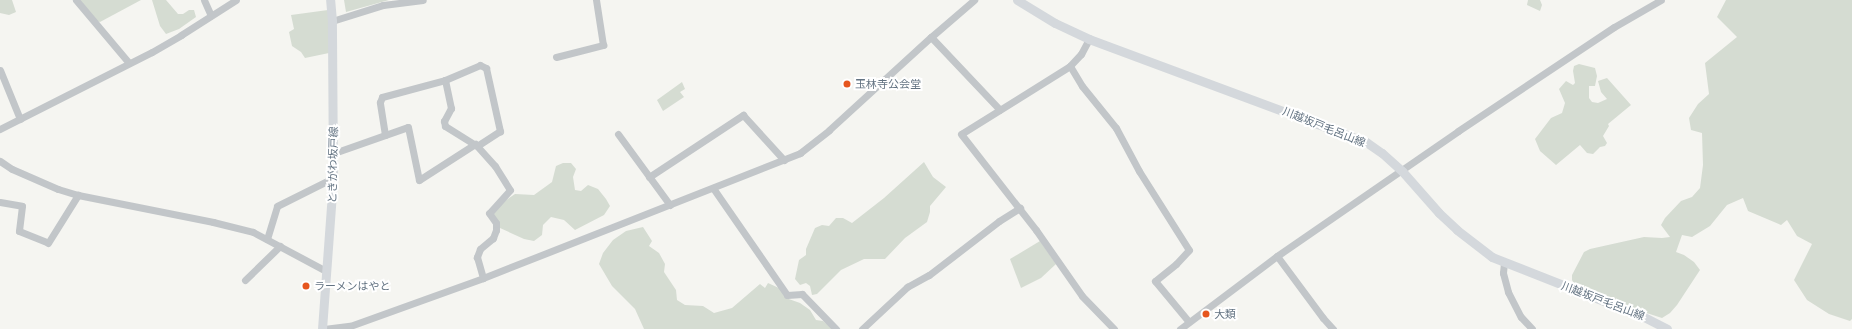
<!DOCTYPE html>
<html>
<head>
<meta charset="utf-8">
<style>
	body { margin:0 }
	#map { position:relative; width:1852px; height:329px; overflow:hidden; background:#f5f5f1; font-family:Inter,"Noto Sans JP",sans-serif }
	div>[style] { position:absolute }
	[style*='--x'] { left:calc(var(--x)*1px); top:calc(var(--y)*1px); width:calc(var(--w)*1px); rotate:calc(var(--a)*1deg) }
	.green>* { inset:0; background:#d5dcd2 }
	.minor>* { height:7px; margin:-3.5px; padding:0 3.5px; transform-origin:3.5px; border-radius:3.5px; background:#c2c6c9 }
	.major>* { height:9px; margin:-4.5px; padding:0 4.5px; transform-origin:4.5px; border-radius:4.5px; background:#d4d8dc }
	.dots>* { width:11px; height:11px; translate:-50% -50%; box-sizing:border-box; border:2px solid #fff; border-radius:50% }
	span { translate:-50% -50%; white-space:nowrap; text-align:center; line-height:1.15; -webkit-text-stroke:4px #fff; paint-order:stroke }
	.poi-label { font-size:11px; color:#637382 }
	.left { translate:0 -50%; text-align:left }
	.street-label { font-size:11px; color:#637382 }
</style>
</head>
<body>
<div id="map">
	<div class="green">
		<i style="clip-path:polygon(0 0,12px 0,16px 12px,9px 15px,0 13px)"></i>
		<i style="clip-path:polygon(80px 0,141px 0,100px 22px,97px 21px)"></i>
		<i style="clip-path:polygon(152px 0,166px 0,178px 14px,183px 14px,189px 10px,194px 10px,196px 17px,179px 29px,166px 34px,160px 26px)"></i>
		<i style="clip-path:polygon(344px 0,389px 0,346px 12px)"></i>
		<i style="clip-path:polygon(1528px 0,1540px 0,1542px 5px,1540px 11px,1527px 5px)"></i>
		<i style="clip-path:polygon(1726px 0,1852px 0,1852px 319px,1850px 321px,1829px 314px,1807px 300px,1794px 280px,1812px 244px,1797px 236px,1787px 220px,1781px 225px,1748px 211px,1743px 198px,1727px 205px,1710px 226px,1692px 237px,1682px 235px,1676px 252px,1684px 255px,1694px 262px,1700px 270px,1677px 305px,1670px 313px,1662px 318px,1628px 307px,1575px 285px,1572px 280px,1572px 275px,1584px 252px,1590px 249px,1644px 237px,1662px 238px,1670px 237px,1661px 225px,1665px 218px,1681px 201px,1692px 197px,1700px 188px,1703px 165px,1702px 133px,1691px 130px,1689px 118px,1698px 104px,1709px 94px,1705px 63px,1737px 37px,1717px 17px)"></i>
		<i style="clip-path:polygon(328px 10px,329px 53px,305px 58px,301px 52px,292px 46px,289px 32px,294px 29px,291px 15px)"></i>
		<i style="clip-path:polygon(1579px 64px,1595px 68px,1597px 76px,1595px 86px,1589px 86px,1589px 98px,1592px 102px,1598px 103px,1607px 99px,1601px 92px,1598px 81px,1607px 78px,1631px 105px,1608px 124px,1609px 126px,1603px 136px,1607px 143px,1605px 146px,1600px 147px,1593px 154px,1587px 153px,1580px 145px,1556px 165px,1540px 151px,1535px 139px,1551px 118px,1562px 113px,1565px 103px,1559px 89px,1566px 81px,1573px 85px,1575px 83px,1573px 71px,1574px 66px)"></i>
		<i style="clip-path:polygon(682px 82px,685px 89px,680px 92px,684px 97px,663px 111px,657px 100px)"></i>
		<i style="clip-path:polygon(924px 162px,933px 177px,946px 187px,930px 206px,930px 212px,927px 222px,905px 238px,885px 259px,864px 259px,841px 270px,817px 294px,812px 295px,810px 286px,806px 283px,800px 285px,795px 279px,799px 260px,806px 255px,806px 249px,815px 228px,822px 225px,829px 226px,836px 218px,843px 218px,852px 223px,884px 198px)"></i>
		<i style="clip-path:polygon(563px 163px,571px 163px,576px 169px,573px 177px,575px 190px,581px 191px,588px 185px,598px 189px,606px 199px,610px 206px,604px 215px,575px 230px,564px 220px,551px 217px,543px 225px,542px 235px,534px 241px,524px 239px,500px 228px,493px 213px,502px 203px,515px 194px,534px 195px,552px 182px,556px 166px)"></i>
		<i style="clip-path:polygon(643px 227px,652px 241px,649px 246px,659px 253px,665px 264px,664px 272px,676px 290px,677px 300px,685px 305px,703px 306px,714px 313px,732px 308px,760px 284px,765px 288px,768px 283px,781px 289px,786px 298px,800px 303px,810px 310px,816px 320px,823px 321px,833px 329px,644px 329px,635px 309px,612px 286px,599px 264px,603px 253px,613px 240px,626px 231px)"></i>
		<i style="clip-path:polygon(1040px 241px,1056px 264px,1041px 278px,1021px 288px,1010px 259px)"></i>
	</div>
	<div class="minor">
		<i style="--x:76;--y:0;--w:82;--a:49.9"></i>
		<i style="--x:204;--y:0;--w:17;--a:66"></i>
		<i style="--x:332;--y:21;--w:53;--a:-17.4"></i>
		<i style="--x:383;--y:5;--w:40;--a:-7.1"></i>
		<i style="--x:931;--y:37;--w:100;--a:46.6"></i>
		<i style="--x:1089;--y:39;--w:17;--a:118"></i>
		<i style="--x:1081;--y:54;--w:16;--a:133"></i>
		<i style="--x:1070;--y:66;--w:128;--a:148"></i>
		<i style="--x:961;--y:134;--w:122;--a:52"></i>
		<i style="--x:1036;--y:230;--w:80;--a:55.1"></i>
		<i style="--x:1082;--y:296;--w:46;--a:45.9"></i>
		<i style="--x:556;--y:57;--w:49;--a:-14.3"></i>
		<i style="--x:603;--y:45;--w:46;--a:-98.8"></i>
		<i style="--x:1070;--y:66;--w:23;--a:59"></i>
		<i style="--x:1082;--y:86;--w:54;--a:51"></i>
		<i style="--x:1116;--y:128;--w:49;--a:61.9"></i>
		<i style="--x:1139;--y:171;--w:93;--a:57.7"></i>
		<i style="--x:1189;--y:250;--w:19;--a:133"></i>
		<i style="--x:1176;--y:264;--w:27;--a:141"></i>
		<i style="--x:1155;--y:281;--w:53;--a:50.3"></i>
		<i style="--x:0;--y:70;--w:53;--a:67.8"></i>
		<i style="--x:445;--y:80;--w:29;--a:78"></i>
		<i style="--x:451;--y:108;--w:15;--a:118"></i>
		<i style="--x:444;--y:121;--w:5;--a:79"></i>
		<i style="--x:445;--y:126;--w:38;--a:32"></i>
		<i style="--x:477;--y:146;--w:27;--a:48"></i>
		<i style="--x:495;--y:166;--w:28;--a:58"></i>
		<i style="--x:510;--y:190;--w:31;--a:132"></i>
		<i style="--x:489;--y:213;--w:12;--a:55"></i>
		<i style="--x:496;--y:223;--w:7;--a:90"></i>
		<i style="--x:496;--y:230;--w:9;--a:111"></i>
		<i style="--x:493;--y:238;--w:17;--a:140"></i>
		<i style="--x:480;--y:249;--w:9;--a:111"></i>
		<i style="--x:477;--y:257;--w:22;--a:74"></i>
		<i style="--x:0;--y:129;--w:170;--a:-26.9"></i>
		<i style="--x:152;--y:52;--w:34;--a:-30"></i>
		<i style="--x:181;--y:35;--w:65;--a:-32.5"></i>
		<i style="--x:618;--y:134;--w:88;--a:53.8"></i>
		<i style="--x:385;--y:135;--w:33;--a:-99"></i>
		<i style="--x:380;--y:102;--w:5;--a:-68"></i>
		<i style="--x:382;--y:97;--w:65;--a:-15.1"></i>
		<i style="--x:445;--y:80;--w:38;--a:-23"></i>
		<i style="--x:480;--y:65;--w:7;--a:27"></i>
		<i style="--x:486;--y:68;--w:65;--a:77.5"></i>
		<i style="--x:500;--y:131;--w:27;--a:147"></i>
		<i style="--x:334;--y:153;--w:78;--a:-19.4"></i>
		<i style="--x:408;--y:127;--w:54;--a:78.3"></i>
		<i style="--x:419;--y:180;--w:67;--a:-32.7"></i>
		<i style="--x:0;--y:161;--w:14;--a:34"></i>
		<i style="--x:12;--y:169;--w:50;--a:23.5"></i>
		<i style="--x:58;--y:189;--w:21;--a:17"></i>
		<i style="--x:78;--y:195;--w:138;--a:11.3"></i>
		<i style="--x:213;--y:222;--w:41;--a:14"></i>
		<i style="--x:253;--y:232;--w:83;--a:28.1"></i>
		<i style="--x:649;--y:177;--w:113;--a:-33.4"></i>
		<i style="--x:743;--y:115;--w:61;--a:47.7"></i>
		<i style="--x:713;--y:188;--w:130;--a:55.3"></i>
		<i style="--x:787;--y:295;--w:15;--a:-4"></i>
		<i style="--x:802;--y:294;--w:49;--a:45.8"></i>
		<i style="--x:0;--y:202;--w:22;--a:10"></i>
		<i style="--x:22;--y:206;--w:25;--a:97"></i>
		<i style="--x:19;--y:231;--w:31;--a:22"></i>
		<i style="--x:48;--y:243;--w:57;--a:-58"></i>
		<i style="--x:267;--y:239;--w:34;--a:-73"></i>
		<i style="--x:277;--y:206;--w:63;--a:-26.6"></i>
		<i style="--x:1277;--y:256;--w:77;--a:53.4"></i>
		<i style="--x:1323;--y:318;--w:15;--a:48"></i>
		<i style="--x:1504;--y:263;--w:10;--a:96"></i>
		<i style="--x:1503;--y:273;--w:20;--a:75"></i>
		<i style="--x:1508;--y:292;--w:28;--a:63"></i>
		<i style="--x:1521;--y:317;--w:16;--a:47"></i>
		<i style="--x:245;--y:280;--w:49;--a:-44.2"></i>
		<i style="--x:324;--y:329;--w:26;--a:-7"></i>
		<i style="--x:350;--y:326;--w:141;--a:-19.8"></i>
		<i style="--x:483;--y:278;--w:341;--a:-21.5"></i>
		<i style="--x:800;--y:153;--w:37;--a:-38"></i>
		<i style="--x:829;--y:130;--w:138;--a:-42.4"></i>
		<i style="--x:931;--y:37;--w:57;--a:-40.7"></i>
		<i style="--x:862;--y:329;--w:62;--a:-43"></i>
		<i style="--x:907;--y:287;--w:25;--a:-29"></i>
		<i style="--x:929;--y:275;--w:88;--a:-37.6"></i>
		<i style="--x:999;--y:221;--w:25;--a:-32"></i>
		<i style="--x:1180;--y:329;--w:121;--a:-37"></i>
		<i style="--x:1277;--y:256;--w:220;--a:-34.6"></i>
		<i style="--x:1458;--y:131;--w:187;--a:-33.7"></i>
		<i style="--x:1614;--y:27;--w:54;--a:-29.9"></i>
	</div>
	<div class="major">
		<i style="--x:1017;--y:0;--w:44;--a:31.2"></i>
		<i style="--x:1055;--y:23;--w:38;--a:25"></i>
		<i style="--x:1089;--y:39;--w:296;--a:20.4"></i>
		<i style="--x:1366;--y:142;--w:19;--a:35"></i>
		<i style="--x:1382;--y:153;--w:27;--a:42"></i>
		<i style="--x:1402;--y:171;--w:56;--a:48.6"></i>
		<i style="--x:1439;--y:213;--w:25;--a:43"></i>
		<i style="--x:1457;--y:230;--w:44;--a:37.6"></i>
		<i style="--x:1492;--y:257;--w:161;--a:21.5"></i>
		<i style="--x:1642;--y:316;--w:28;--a:27"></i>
		<i style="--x:322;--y:329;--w:151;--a:-85.8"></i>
		<i style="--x:333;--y:178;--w:157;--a:-90.4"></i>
		<i style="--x:332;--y:21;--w:21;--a:-95"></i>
	</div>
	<div class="dots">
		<i style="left:847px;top:84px;background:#e6561f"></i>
		<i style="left:306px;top:286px;background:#e6561f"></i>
		<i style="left:1206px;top:314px;background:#e6561f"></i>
	</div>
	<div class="poi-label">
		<span class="left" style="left:855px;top:84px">玉林寺公会堂</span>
		<span class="left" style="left:314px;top:286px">ラーメンはやと</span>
		<span class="left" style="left:1214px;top:314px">大類</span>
	</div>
	<div class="street-label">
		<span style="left:1324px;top:127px;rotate:22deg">川越坂戸毛呂山線</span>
		<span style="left:333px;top:165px;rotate:-89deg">ときがわ坂戸線</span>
		<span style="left:1603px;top:301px;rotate:21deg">川越坂戸毛呂山線</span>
	</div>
</div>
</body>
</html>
